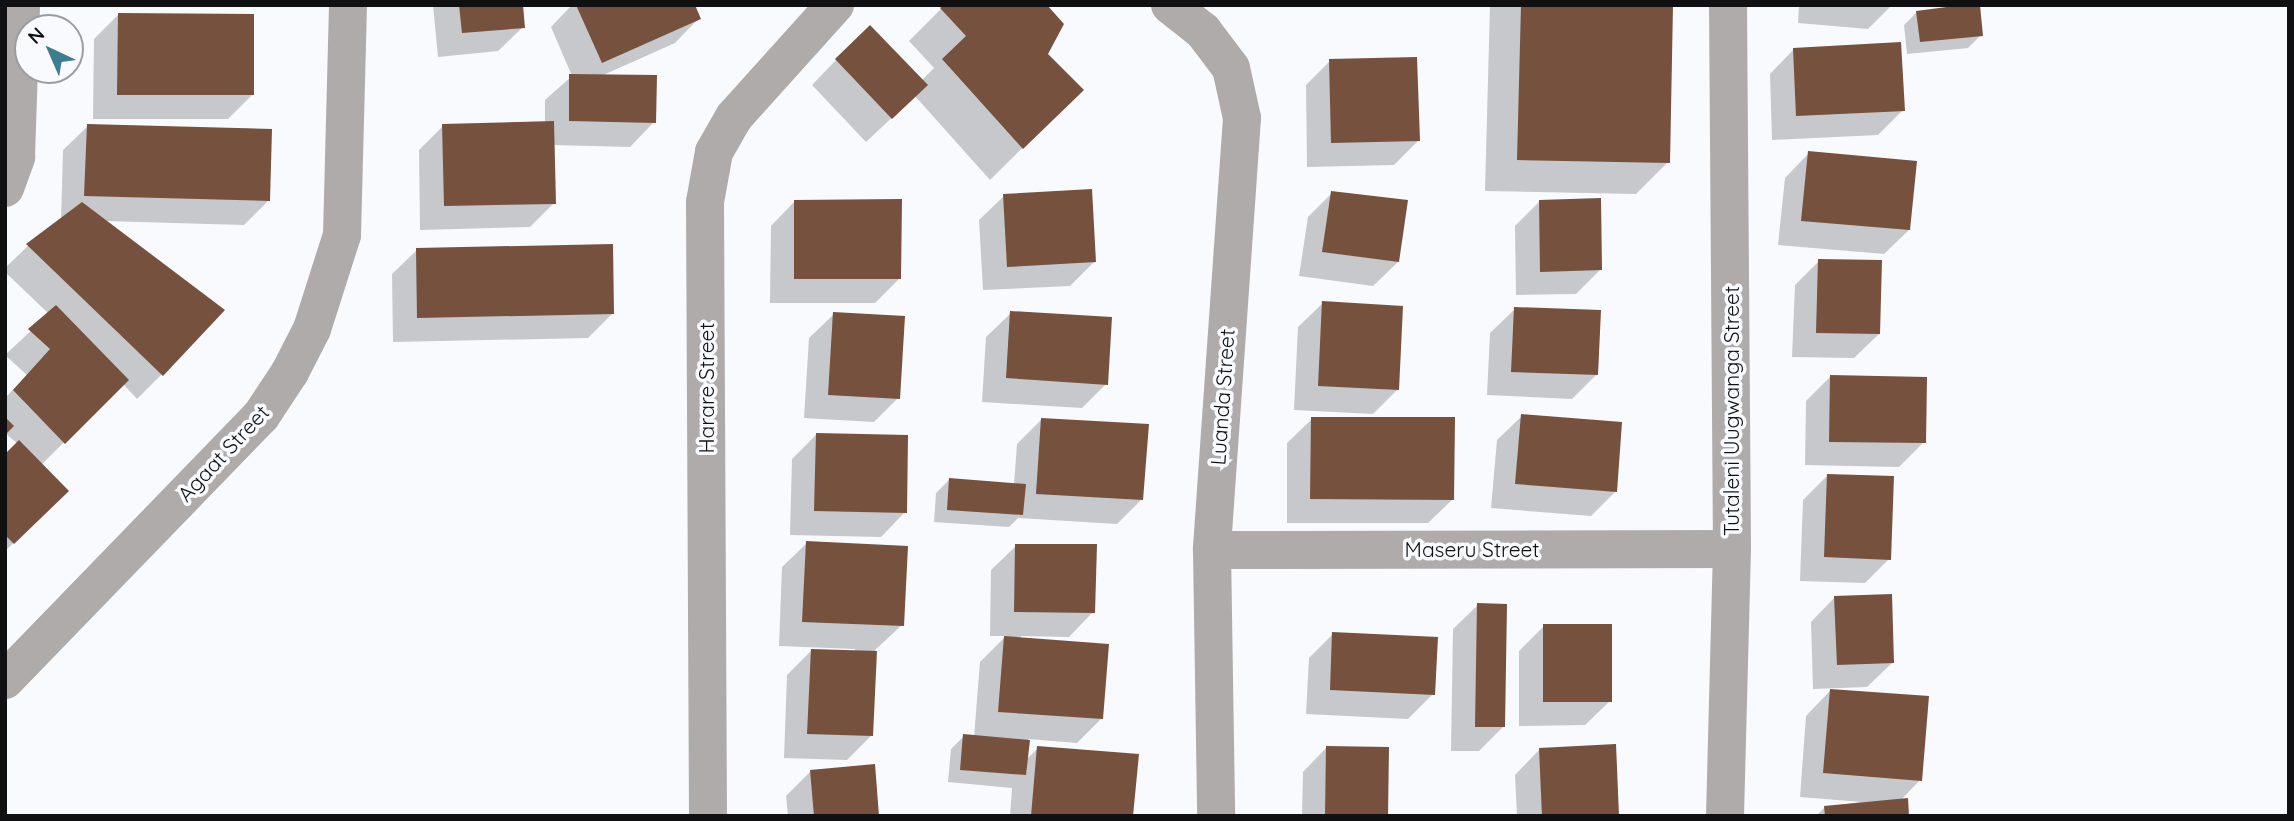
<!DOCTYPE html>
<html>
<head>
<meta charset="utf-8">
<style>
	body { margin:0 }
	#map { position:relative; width:2294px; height:821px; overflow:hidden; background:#f8fafe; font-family:Quicksand,sans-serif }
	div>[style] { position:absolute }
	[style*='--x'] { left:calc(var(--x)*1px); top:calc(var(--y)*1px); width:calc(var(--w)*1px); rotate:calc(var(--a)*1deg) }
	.shadow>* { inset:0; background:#0003 }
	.building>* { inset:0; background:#75513e }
	.minor>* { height:38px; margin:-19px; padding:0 19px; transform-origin:19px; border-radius:19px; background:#afabab }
	.tertiary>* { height:38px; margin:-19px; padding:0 19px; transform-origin:19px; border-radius:19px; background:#afabab }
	span { translate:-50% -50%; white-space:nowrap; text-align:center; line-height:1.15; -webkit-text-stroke:7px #f8fafe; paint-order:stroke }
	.street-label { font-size:21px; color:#101013 }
	.frame { position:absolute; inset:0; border:7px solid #101013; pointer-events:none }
	.north { position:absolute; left:14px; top:14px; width:70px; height:70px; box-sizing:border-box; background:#f8fafe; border:2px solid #9b9ca0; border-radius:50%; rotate:316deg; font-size:19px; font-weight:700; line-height:28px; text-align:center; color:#101013 }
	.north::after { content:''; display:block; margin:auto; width:24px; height:32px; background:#3c7d8f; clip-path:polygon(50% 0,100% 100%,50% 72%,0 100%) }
</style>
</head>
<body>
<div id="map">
	<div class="shadow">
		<i style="clip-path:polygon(433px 5px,521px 5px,523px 27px,498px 51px,438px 57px)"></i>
		<i style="clip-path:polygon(572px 5px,693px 5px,699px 18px,675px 43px,601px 76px,654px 122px,630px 147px,553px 145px,554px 203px,530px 227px,420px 230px,419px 150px,443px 126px,545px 123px,545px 100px,572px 76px,551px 27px)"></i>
		<i style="clip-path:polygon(945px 5px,1046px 54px,1081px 90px,990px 180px,915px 96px,866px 142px,812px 85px,836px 60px,921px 81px,934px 68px,909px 41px)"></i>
		<i style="clip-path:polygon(1490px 5px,1671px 5px,1668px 162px,1636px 194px,1485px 191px)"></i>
		<i style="clip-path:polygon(1799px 5px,1892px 5px,1868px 29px,1798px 23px)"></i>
		<i style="clip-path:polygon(1917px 12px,1981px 35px,1968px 48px,1907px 54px,1904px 25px)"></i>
		<i style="clip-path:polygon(119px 14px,252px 95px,228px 119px,93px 119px,94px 39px)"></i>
		<i style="clip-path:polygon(1794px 49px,1903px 110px,1878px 135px,1772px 140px,1770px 74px)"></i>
		<i style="clip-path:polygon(1330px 61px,1418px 141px,1394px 165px,1307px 167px,1306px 85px)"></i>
		<i style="clip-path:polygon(88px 126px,268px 201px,244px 225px,104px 221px,162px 374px,137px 399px,123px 384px,41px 465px,42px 516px,5px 551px,5px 456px,18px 444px,5px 433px,5px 398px,27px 375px,5px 355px,49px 314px,5px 272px,5px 268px,28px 246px,61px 221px,63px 150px)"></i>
		<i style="clip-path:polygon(1809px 153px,1909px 230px,1884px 254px,1778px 245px,1785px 178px)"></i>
		<i style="clip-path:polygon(1332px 193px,1398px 262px,1373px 286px,1299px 276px,1308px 217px)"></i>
		<i style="clip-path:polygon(1004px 196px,1094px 262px,1070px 286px,983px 290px,979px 220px)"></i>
		<i style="clip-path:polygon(795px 201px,900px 278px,875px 303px,770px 303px,771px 226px)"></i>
		<i style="clip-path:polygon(1539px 202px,1600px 270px,1576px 294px,1516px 295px,1515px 226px)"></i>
		<i style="clip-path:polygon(417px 250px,612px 314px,588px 338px,393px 342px,392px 274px)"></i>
		<i style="clip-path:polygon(1819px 261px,1879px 334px,1854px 358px,1792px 357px,1795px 285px)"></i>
		<i style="clip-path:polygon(1323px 303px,1397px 390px,1373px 414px,1294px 410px,1298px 327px)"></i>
		<i style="clip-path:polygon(1515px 309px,1597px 374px,1572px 399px,1487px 395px,1490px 333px)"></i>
		<i style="clip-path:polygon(1011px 313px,1106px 384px,1082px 408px,982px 402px,986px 337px)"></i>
		<i style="clip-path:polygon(834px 314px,898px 398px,874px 422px,804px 418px,809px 338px)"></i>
		<i style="clip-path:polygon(1830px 377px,1924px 442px,1899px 467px,1805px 465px,1806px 401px)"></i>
		<i style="clip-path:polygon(1522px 416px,1616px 491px,1591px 516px,1491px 508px,1497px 440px)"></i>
		<i style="clip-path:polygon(1312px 419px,1453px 499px,1428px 523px,1287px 523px,1287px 443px)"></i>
		<i style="clip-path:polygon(1041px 420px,1141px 500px,1117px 524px,1018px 518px,1009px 527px,934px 522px,936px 493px,949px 480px,1014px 484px,1017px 444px)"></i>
		<i style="clip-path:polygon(817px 434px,905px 512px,881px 537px,790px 535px,792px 459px)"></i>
		<i style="clip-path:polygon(1828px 475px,1889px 559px,1865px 583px,1800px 581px,1803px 500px)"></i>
		<i style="clip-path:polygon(807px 543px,902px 625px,875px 650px,871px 736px,847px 760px,784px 758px,787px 675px,811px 651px,855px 652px,855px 649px,779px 646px,782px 567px)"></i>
		<i style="clip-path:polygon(1016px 546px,1093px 612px,1069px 637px,1021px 636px,1020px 639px,1102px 718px,1077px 743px,1028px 739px,1026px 760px,1038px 748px,1132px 816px,1010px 816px,1012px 788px,948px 782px,951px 749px,964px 736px,974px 737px,980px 662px,1006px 636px,990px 636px,991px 570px)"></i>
		<i style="clip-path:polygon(1835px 597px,1892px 663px,1867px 687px,1813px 689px,1811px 622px)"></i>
		<i style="clip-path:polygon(1478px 605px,1503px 727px,1479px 751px,1451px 751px,1453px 629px)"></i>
		<i style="clip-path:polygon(1544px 626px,1610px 701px,1585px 725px,1519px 726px,1519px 651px)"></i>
		<i style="clip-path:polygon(1333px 634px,1433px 694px,1408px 719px,1306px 714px,1309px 658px)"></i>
		<i style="clip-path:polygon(1830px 691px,1920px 780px,1900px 801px,1908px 816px,1816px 816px,1825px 807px,1862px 802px,1800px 797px,1806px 716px)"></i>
		<i style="clip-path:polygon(1327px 747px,1386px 816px,1302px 816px,1303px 772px)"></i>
		<i style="clip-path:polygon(1539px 750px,1618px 816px,1517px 816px,1515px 775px)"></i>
		<i style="clip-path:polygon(811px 771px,878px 816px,788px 816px,786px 796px)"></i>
	</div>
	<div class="building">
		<i style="clip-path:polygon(459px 5px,523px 5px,525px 28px,462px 33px)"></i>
		<i style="clip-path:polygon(576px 5px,695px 5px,701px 19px,602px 63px)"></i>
		<i style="clip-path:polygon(943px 5px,1047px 5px,1064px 24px,1048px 54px,1084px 90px,1023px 149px,942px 59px,966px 36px,940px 8px)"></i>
		<i style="clip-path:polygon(1521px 5px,1673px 5px,1670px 163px,1517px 160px)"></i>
		<i style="clip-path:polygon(1962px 5px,1980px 5px,1983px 36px,1920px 42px,1916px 11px)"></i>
		<i style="clip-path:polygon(118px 13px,254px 14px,254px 95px,117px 95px)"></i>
		<i style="clip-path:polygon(870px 25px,928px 85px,892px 119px,835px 59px)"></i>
		<i style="clip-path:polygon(1901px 42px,1905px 111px,1796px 116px,1793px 48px)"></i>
		<i style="clip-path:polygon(1417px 57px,1420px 141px,1331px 143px,1329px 59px)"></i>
		<i style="clip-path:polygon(569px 74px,657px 75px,656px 123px,569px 121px)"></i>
		<i style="clip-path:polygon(554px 121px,556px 204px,444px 206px,442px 124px)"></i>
		<i style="clip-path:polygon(87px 124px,272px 129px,270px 201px,84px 196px)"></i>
		<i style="clip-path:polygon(1808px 151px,1917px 161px,1910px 230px,1801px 221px)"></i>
		<i style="clip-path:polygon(1092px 189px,1096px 262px,1007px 267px,1003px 194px)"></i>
		<i style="clip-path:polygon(1331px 191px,1408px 200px,1399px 262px,1322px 252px)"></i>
		<i style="clip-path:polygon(1601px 198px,1602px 270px,1540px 272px,1539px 200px)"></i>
		<i style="clip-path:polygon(902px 199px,901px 279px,794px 279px,794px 200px)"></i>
		<i style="clip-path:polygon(82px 202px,225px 310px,163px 376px,26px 244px)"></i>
		<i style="clip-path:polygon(613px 244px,614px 314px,417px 318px,416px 248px)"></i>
		<i style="clip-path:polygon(1818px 259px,1882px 260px,1880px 334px,1816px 333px)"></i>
		<i style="clip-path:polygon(1322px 301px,1403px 306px,1399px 390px,1318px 386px)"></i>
		<i style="clip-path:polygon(56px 305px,129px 380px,65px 444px,13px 390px,50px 349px,28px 329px)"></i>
		<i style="clip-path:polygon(1514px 307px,1601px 310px,1598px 375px,1511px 372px)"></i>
		<i style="clip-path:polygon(1010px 311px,1112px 317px,1108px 385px,1006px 378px)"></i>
		<i style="clip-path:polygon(833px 312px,905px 316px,900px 399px,828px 395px)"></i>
		<i style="clip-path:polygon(1830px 375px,1927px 377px,1926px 443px,1829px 442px)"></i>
		<i style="clip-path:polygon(1521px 414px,1622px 422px,1617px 492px,1515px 484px)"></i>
		<i style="clip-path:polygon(5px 417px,14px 426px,5px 435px)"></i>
		<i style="clip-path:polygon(1311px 417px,1455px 417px,1454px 500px,1310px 499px)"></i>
		<i style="clip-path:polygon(1041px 418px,1149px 424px,1143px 500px,1036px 494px)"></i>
		<i style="clip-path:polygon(816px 433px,908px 435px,907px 513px,814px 511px)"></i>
		<i style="clip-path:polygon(19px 440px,69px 491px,14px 544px,5px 535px,5px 454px)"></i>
		<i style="clip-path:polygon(1827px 474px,1894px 476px,1891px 560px,1824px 557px)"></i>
		<i style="clip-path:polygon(949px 478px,1026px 484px,1023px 515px,947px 510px)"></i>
		<i style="clip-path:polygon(806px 541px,908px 546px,904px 626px,802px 622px)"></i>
		<i style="clip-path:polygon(1015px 544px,1097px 544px,1095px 613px,1014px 612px)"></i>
		<i style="clip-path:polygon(1892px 594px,1894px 663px,1837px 665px,1834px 596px)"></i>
		<i style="clip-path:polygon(1477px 603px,1507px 604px,1505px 727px,1475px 727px)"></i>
		<i style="clip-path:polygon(1543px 624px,1612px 624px,1612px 702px,1543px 702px)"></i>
		<i style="clip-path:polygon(1332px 632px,1438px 637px,1435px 695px,1330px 690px)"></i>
		<i style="clip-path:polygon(1004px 636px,1109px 644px,1103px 719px,998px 712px)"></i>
		<i style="clip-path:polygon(811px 649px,877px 651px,873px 736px,807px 734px)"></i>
		<i style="clip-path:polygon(1830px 689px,1929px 696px,1922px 781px,1823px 773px)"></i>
		<i style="clip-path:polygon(963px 734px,1030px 740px,1026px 775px,960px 770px)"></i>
		<i style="clip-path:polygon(1616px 744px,1619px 816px,1542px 816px,1539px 748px)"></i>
		<i style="clip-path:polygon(1037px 746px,1139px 754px,1133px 816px,1031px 816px)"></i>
		<i style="clip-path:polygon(1326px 746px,1389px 747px,1388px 816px,1325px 816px)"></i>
		<i style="clip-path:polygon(875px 764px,879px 816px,814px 816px,810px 770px)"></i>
		<i style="clip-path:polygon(1908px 798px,1909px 816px,1825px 816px,1824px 806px)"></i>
	</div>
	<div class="minor">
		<i style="--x:1170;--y:5;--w:42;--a:38.2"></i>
		<i style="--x:1203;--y:31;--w:46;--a:52.9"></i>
		<i style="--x:1231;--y:68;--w:51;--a:77.6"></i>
		<i style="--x:1242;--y:118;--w:433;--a:94"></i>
		<i style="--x:1212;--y:550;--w:266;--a:89.1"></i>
		<i style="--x:5;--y:188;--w:33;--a:-70"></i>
		<i style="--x:16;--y:157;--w:152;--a:-88.1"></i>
		<i style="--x:1212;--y:550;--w:520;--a:-0.11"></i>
		<i style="--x:708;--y:816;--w:614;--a:-90.28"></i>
		<i style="--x:705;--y:202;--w:51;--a:-79.8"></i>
		<i style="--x:714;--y:152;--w:40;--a:-60.3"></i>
		<i style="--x:734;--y:117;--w:151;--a:-48"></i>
		<i style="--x:1725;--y:816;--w:267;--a:-88.5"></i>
		<i style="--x:1732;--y:549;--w:544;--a:-90.42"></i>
	</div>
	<div class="tertiary">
		<i style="--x:5;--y:680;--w:368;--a:-45.9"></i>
		<i style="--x:261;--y:416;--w:53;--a:-56.6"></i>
		<i style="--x:290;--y:372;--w:48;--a:-62.9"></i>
		<i style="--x:312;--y:329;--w:99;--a:-72.3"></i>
		<i style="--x:342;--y:235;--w:230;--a:-88.5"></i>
	</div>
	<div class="street-label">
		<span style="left:706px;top:388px;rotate:-90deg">Harare Street</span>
		<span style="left:1222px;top:397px;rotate:-86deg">Luanda Street</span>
		<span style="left:1731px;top:411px;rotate:-90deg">Tutaleni Uugwanga Street</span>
		<span style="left:223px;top:453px;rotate:-47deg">Agaat Street</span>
		<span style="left:1472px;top:549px">Maseru Street</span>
	</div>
	<div class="frame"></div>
	<div class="north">N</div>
</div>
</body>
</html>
